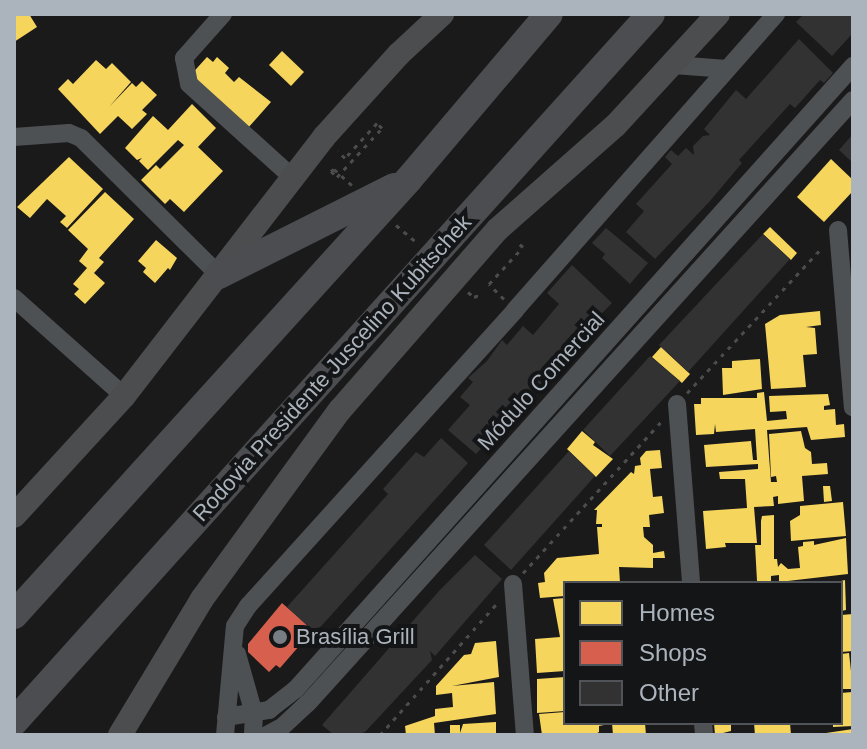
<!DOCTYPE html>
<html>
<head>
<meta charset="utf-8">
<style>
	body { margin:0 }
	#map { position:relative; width:867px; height:749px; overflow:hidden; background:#1a1a1b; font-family:Arial,sans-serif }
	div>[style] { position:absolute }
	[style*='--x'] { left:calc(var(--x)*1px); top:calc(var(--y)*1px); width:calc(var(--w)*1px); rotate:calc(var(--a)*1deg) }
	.homes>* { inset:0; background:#f6d55c }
	.shops>* { inset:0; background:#d6604d }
	.building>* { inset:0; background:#323233 }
	.path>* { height:3px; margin-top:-1.5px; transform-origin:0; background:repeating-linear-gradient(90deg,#4a4c4e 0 4px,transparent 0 10px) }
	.minor>* { height:18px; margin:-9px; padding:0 9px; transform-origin:9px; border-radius:9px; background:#4e5154 }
	.major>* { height:24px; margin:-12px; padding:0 12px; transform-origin:12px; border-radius:12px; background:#4c4d4f }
	.highway>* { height:28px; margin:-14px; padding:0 14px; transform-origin:14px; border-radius:14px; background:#4c4d50 }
	.dots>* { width:22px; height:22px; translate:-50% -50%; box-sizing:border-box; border:4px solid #141517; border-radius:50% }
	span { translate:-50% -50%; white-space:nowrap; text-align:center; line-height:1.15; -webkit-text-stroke:8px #141517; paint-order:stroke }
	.street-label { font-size:22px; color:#abb3bc }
	.poi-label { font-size:22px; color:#abb3bc }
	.left { translate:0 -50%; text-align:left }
	.frame { position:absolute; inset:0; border:16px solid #abb3bc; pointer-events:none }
	.legend { position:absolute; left:563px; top:581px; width:280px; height:144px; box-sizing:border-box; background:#141517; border:2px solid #505459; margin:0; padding:10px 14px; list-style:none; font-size:24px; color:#abb3bc }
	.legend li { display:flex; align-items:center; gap:16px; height:40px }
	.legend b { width:40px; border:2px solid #505459 }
</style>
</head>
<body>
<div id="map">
	<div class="homes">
		<i style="clip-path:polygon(14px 14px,29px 14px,37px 27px,14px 42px)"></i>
		<i style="clip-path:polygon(282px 51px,304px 72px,291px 86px,269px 65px)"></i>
		<i style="clip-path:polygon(207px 57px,213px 62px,217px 57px,229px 68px,225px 73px,234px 82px,239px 77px,271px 102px,247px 129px,188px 78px)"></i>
		<i style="clip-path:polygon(96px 60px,106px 69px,112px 63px,131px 82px,109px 107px,132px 83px,136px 87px,142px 81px,157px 95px,142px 110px,147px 114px,132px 129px,118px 116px,100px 134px,58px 89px,68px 79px,73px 84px)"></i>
		<i style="clip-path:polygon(192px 104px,216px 128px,198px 147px,223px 171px,184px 212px,170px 199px,165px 204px,141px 180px,156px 165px,160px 169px,184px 145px,178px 140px,148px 170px,139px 161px,142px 158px,137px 160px,125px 148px,153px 116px,168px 130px)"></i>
		<i style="clip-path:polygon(69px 157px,103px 189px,67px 228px,60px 222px,66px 216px,47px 199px,30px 218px,17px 207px)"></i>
		<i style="clip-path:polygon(831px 159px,853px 180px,853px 191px,824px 222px,797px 197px)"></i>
		<i style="clip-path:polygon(105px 192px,134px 219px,99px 258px,104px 262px,94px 273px,105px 283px,85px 304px,74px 294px,79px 289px,73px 284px,87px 268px,79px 261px,88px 249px,68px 230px)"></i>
		<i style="clip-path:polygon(770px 227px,797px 253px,791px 260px,763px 234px)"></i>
		<i style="clip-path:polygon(156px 240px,177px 258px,170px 270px,168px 268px,155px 283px,143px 272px,146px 268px,138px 261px)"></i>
		<i style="clip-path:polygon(820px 311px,821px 325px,806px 327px,815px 328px,817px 354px,803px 355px,806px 387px,771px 389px,765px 324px,780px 315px)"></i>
		<i style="clip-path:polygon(661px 347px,690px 374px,682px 383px,652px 357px)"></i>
		<i style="clip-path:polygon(760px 359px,762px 389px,723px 395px,722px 368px,732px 368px,732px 361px)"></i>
		<i style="clip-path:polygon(764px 392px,767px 421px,787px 419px,786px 411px,770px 412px,769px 396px,828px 394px,830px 405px,824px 406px,824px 410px,835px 409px,836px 425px,844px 424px,845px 437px,811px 440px,807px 427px,767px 430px,771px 482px,777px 482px,776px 476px,771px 477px,769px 434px,801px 431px,805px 448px,811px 452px,812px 464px,827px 463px,828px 474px,802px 476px,804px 501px,778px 504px,778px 496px,773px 497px,774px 506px,754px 507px,757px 543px,725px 543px,726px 547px,706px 549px,703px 511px,747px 508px,745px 479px,720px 479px,719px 472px,758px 469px,758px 464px,706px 467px,704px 445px,751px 441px,753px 460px,757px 460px,755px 429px,716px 432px,715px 424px,714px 434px,696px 435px,694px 404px,701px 404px,701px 398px,757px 398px,757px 393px)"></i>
		<i style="clip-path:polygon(582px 431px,595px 442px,593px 445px,613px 459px,596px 477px,567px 449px)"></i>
		<i style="clip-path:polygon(660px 450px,662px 468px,650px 469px,653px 497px,662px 496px,664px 513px,649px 515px,650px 527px,643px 527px,644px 537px,653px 545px,653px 553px,664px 551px,665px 558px,653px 558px,653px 568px,619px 567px,620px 583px,565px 583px,565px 596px,540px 598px,538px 583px,545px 582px,544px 573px,557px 558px,599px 554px,597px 527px,602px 527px,602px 524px,596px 524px,597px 510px,594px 510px,631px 472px,634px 474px,635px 466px,641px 465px,640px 458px,646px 451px)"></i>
		<i style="clip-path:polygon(823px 486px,830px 486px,832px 501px,824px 502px)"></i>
		<i style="clip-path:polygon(843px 502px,846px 536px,791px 541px,790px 521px,800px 515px,800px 506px)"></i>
		<i style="clip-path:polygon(774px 515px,774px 559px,777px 559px,778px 567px,781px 563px,788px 569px,800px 568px,798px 547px,803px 546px,803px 542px,814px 541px,814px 545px,846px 538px,848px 574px,779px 582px,779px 575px,771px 576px,771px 581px,757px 581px,755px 545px,761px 545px,761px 521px,762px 516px)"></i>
		<i style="clip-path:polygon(845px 580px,846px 610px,841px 611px,841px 581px)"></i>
		<i style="clip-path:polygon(565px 598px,565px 671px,537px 673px,535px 639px,560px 637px,553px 599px)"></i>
		<i style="clip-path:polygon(853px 614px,853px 651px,841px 652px,841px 615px)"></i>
		<i style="clip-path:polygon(496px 641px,499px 677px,452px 686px,494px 682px,496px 714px,434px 723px,435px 735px,406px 735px,405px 726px,435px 716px,435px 709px,453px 707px,452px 693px,436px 695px,436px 686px,464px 655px,471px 654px,475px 643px)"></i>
		<i style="clip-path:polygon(849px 653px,853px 689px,841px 689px,841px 654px)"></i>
		<i style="clip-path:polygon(565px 677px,565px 711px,537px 713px,537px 679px)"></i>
		<i style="clip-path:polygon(852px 692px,853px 726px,833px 727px,833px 723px,841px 723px,841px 693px)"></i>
		<i style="clip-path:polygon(565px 712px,565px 723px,604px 725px,599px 726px,599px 732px,594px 735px,542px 735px,539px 714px)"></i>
		<i style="clip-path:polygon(496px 722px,496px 735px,450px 735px,450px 725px,460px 725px,460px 733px,463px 724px)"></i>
		<i style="clip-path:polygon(612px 723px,645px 723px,646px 735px,613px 735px)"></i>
		<i style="clip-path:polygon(714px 723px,731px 723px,731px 731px,715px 735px)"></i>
		<i style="clip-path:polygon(754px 723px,790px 723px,791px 735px,755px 735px)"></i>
		<i style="clip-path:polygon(853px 729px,853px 735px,826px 735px,826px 733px)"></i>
	</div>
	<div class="shops">
		<i style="clip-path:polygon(282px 603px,313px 630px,280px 668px,276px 665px,269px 672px,248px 652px,248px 644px)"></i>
	</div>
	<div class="building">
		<i style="clip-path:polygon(804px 14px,853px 14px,853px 33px,832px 56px,796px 22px)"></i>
		<i style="clip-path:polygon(799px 39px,833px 73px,824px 83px,820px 80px,795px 108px,790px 104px,739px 160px,742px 163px,710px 201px,655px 259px,626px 232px,644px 211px,636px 204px,672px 164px,665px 157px,671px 150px,678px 156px,686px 148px,694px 155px,693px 146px,703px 136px,710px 135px,704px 129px,736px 90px,746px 99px)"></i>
		<i style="clip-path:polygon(853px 134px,853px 163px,839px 150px)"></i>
		<i style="clip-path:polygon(606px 228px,648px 263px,630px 284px,602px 258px,605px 254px,592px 243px)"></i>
		<i style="clip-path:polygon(763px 234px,790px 259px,688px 372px,659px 345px)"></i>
		<i style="clip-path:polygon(572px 265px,612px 303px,577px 339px,529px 399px,511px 417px,506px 413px,500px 420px,504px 424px,476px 454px,448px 430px,470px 405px,460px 397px,473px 382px,468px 378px,487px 361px,502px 340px,507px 345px,523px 326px,533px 335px,559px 304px,547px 293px)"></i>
		<i style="clip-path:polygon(650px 356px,680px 381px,610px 456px,583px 430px)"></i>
		<i style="clip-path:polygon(441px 438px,468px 463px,315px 633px,287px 607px,388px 494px,383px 489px,416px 452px,424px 457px)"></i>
		<i style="clip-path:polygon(569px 451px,595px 476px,511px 570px,484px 545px)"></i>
		<i style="clip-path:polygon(475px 555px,502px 579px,435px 656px,430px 651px,432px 660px,366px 731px,359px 735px,334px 735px,322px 725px,439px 591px)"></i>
	</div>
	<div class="path">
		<i style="--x:334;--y:169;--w:24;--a:42"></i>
		<i style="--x:334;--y:169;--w:4;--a:146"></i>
		<i style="--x:331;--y:171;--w:8;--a:45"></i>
		<i style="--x:337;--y:177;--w:67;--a:-47.4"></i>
		<i style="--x:382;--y:128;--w:7;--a:-135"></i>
		<i style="--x:377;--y:123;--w:47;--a:132.4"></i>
		<i style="--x:345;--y:158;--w:10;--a:-135"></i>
		<i style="--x:396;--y:225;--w:25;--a:40"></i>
		<i style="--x:468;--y:292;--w:8;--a:40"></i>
		<i style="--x:474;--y:297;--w:5;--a:-22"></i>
		<i style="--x:504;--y:299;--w:21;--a:-135"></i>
		<i style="--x:489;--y:284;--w:50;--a:-47.4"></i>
		<i style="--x:523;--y:247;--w:9;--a:-139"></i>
		<i style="--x:687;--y:393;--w:197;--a:-47.1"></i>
		<i style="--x:523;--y:573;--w:205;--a:-47.6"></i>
		<i style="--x:380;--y:735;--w:176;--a:-48.4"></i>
	</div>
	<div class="minor">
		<i style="--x:223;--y:14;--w:59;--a:131.6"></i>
		<i style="--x:184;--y:58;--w:26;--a:79"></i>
		<i style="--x:189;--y:84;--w:140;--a:42.1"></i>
		<i style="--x:674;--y:65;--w:53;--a:4.3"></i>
		<i style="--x:14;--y:137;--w:55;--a:-4.2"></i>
		<i style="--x:69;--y:133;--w:13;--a:23"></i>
		<i style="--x:81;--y:138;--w:194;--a:44.8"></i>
		<i style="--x:838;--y:230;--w:178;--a:85.2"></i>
		<i style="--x:14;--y:298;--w:147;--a:41.7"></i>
		<i style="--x:677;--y:404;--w:180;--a:85.5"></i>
		<i style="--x:513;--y:584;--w:151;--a:85.5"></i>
		<i style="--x:237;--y:654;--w:62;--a:74.2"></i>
		<i style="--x:254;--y:714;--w:21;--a:93"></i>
		<i style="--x:226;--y:717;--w:44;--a:-9.2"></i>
		<i style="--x:269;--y:710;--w:34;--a:-38"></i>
		<i style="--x:296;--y:689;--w:836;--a:-48.2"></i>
		<i style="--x:703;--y:723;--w:12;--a:85"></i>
		<i style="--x:225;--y:735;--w:109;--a:-84.8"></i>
		<i style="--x:235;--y:626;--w:24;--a:-57"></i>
		<i style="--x:248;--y:606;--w:399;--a:-47.9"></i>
		<i style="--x:515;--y:310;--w:395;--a:-48.6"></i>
		<i style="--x:267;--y:735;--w:17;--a:-28"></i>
		<i style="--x:282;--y:727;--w:35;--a:-43"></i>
		<i style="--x:308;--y:703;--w:813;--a:-47.89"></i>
	</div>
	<div class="major">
		<i style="--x:14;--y:516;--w:163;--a:-47.5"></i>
		<i style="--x:124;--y:396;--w:327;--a:-52.3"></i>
		<i style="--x:324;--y:137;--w:112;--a:-47.9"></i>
		<i style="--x:399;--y:54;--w:59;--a:-42.9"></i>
		<i style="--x:120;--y:735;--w:159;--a:-58.9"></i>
		<i style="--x:202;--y:599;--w:234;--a:-53.9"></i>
		<i style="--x:340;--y:410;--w:240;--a:-48.9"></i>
		<i style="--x:498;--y:229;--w:156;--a:-41.4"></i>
		<i style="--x:615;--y:126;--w:152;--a:-47.4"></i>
	</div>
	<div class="highway">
		<i style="--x:219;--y:275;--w:196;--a:-26.7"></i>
		<i style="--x:14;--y:615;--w:588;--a:-47.82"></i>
		<i style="--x:409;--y:179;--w:216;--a:-49.7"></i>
		<i style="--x:14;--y:722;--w:952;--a:-48.02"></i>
	</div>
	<div class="dots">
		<i style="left:280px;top:637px;background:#787d84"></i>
	</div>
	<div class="street-label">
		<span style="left:332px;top:368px;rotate:-48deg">Rodovia Presidente Juscelino Kubitschek</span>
		<span style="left:541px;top:381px;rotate:-48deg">Módulo Comercial</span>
	</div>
	<div class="poi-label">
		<span class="left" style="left:296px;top:637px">Brasília Grill</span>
	</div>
	<div class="frame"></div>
	<ul class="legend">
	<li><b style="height:22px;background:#f6d55c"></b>Homes</li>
	<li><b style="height:22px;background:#d6604d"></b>Shops</li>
	<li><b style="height:22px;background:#323233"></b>Other</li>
	</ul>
</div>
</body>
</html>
